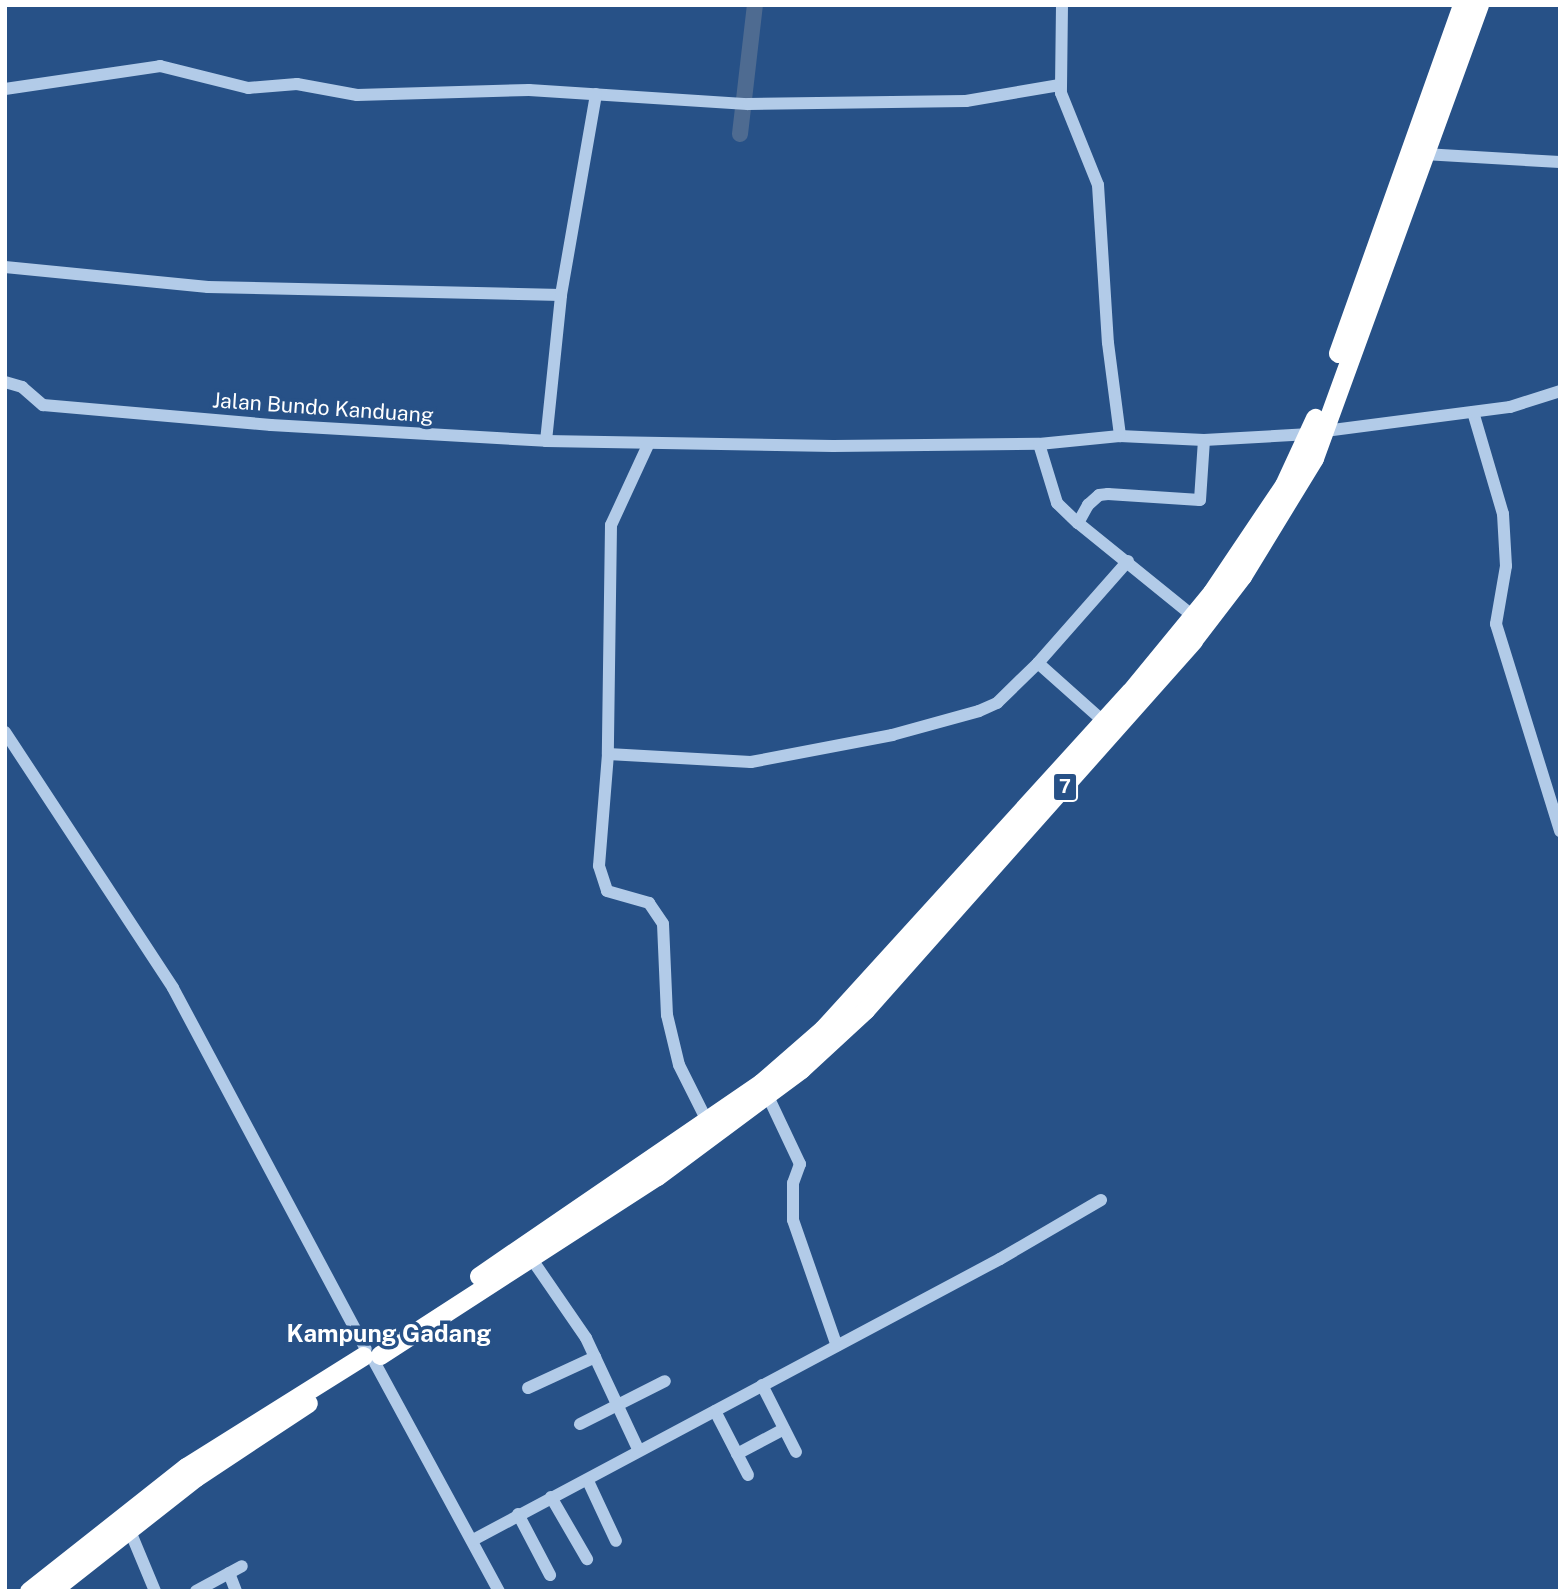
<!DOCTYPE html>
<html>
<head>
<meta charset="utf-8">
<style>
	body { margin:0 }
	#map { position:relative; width:1565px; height:1596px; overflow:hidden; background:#275187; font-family:"Public Sans",sans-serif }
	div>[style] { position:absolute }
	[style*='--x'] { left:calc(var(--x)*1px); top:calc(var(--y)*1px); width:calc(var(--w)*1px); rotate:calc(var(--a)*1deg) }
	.river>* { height:16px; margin:-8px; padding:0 8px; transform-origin:8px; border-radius:8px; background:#4e6b91 }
	.minor>* { height:12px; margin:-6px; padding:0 6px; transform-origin:6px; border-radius:6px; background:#b2cbe8 }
	.highway>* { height:19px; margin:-9.5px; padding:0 9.5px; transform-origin:9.5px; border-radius:9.5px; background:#fff }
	span { translate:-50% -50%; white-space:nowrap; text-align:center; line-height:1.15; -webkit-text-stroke:7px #275187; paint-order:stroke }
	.shield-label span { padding:2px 5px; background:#275187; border:2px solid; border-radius:5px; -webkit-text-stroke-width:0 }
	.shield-label { font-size:19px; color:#fff; font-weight:700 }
	.street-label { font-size:21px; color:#fff }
	.quarter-label { font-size:24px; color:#fff; font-weight:700 }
	.frame { position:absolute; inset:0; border:7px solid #fff; pointer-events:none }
</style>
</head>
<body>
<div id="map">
	<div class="river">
		<i style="--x:740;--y:134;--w:130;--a:-83.4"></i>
	</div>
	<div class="minor">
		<i style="--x:1062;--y:5;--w:88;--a:90.7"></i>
		<i style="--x:1061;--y:93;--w:99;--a:68.1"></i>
		<i style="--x:1098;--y:185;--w:158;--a:86.4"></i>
		<i style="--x:1108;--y:343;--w:94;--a:82.6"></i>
		<i style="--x:1120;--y:436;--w:84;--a:2.7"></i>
		<i style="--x:5;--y:89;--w:157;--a:-8.4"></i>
		<i style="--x:160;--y:66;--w:91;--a:14"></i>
		<i style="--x:248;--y:88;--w:49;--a:-4.7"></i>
		<i style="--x:297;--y:84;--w:61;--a:10.4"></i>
		<i style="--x:357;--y:95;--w:172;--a:-1.7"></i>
		<i style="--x:529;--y:90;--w:219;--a:3.7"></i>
		<i style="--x:748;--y:104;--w:218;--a:-0.8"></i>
		<i style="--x:966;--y:101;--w:95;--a:-9.7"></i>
		<i style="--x:1424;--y:154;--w:136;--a:3.4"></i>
		<i style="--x:5;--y:267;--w:204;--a:5.6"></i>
		<i style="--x:208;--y:287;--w:353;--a:1.3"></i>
		<i style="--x:5;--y:382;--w:18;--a:16"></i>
		<i style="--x:22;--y:387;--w:28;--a:41"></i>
		<i style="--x:43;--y:405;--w:229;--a:5"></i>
		<i style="--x:271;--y:425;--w:275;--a:3.3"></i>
		<i style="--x:546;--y:441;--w:287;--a:1"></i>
		<i style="--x:833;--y:446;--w:206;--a:-0.6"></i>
		<i style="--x:1039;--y:444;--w:81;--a:-5.6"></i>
		<i style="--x:1473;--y:412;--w:106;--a:73.6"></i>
		<i style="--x:1503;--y:514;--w:52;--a:86.7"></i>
		<i style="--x:1506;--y:566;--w:59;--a:99.8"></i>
		<i style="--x:1496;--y:624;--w:217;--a:72.8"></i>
		<i style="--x:1325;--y:431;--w:187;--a:-7.4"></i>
		<i style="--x:1510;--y:407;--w:52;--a:-17.7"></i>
		<i style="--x:546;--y:441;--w:147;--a:-84.1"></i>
		<i style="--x:561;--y:295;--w:204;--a:-80.1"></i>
		<i style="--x:1039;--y:444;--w:62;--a:73"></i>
		<i style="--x:1057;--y:503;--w:29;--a:44"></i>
		<i style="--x:648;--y:445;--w:88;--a:114.8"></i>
		<i style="--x:611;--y:525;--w:229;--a:90.8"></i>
		<i style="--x:608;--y:754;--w:112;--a:94.6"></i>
		<i style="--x:599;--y:866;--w:26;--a:72"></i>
		<i style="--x:607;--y:891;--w:44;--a:15.9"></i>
		<i style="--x:649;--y:903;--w:25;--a:56"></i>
		<i style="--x:663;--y:924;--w:91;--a:87.5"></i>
		<i style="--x:667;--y:1015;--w:51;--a:76.5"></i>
		<i style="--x:679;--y:1065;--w:60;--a:63.4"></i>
		<i style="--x:1193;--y:616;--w:148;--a:-141"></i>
		<i style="--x:1078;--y:523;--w:21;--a:-61"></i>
		<i style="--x:1088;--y:505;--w:15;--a:-42"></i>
		<i style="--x:1099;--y:495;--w:9;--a:-6"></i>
		<i style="--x:1108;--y:494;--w:92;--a:3.7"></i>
		<i style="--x:1200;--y:500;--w:60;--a:-86.2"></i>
		<i style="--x:1204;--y:440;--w:106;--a:-3.2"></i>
		<i style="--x:1038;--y:663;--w:87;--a:41.7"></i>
		<i style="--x:5;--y:732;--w:306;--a:56.7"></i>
		<i style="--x:173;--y:988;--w:409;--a:61.9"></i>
		<i style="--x:608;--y:754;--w:143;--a:3.2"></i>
		<i style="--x:751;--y:762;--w:144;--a:-10.8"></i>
		<i style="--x:892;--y:735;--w:90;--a:-15.4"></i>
		<i style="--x:979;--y:711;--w:20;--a:-24"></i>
		<i style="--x:997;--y:703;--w:57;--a:-44.3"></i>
		<i style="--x:1038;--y:663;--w:136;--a:-48.6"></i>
		<i style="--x:765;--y:1090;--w:82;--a:64.7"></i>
		<i style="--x:800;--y:1164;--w:20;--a:110"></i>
		<i style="--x:793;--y:1183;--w:37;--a:90"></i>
		<i style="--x:793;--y:1220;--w:133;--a:70.8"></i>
		<i style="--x:531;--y:1258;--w:97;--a:55.5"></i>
		<i style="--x:586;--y:1338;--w:123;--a:64.9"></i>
		<i style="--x:375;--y:1363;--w:260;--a:61.5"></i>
		<i style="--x:762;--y:1385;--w:75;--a:63.1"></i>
		<i style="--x:528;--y:1388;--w:74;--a:-24.8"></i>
		<i style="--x:715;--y:1411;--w:72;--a:62.7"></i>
		<i style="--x:580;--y:1424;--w:95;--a:-26.8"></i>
		<i style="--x:737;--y:1454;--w:53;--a:-28"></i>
		<i style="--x:588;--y:1481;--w:66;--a:65"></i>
		<i style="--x:551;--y:1497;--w:72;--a:59.9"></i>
		<i style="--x:518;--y:1514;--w:69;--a:62.3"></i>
		<i style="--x:130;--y:1531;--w:65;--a:67.4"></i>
		<i style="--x:473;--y:1540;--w:597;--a:-28.07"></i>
		<i style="--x:1000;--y:1259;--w:117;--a:-30.3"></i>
		<i style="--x:229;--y:1573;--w:19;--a:69"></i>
		<i style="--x:196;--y:1591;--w:52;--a:-28.5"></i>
	</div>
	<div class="highway">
		<i style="--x:1338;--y:353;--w:369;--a:-70.4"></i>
		<i style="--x:479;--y:1276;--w:342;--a:-34.4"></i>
		<i style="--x:761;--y:1083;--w:82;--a:-41.1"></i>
		<i style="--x:823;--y:1029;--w:456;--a:-47.7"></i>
		<i style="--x:1130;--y:692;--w:129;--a:-50.6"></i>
		<i style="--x:1212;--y:592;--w:129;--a:-56.1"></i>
		<i style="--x:1284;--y:485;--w:74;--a:-65.2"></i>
		<i style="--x:380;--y:1355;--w:330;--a:-32.9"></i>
		<i style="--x:657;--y:1176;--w:179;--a:-36.6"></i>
		<i style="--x:801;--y:1069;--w:87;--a:-42.7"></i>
		<i style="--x:865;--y:1010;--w:494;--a:-48.4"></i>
		<i style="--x:1193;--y:640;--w:81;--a:-52.6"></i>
		<i style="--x:1242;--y:576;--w:138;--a:-58.6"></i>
		<i style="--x:1314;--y:458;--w:482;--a:-70"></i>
		<i style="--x:29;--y:1591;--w:200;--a:-38.3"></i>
		<i style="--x:186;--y:1467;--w:209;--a:-32.1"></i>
		<i style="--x:51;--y:1591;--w:184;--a:-38.2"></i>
		<i style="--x:196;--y:1477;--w:134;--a:-33.5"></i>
	</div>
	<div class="shield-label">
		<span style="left:1065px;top:787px">7</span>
	</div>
	<div class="street-label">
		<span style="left:323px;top:408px;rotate:4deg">Jalan Bundo Kanduang</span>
	</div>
	<div class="quarter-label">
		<span style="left:389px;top:1334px">Kampung Gadang</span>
	</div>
	<div class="frame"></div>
</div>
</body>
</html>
